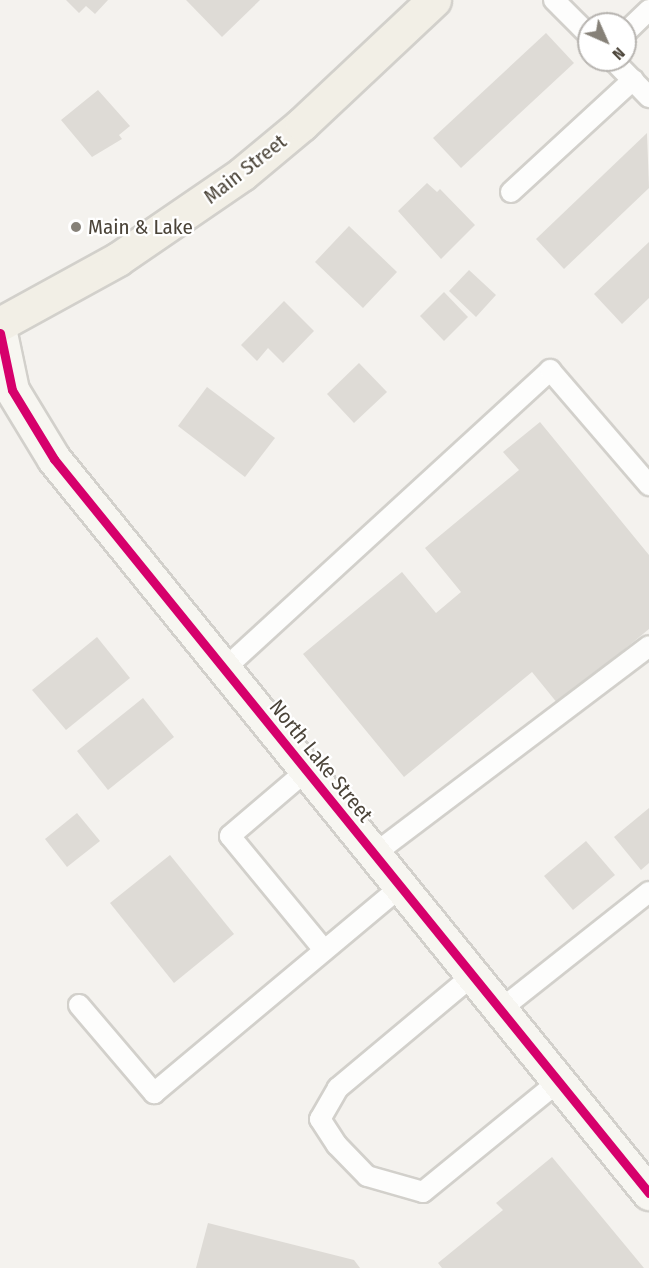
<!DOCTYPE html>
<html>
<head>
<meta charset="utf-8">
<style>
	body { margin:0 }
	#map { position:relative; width:649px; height:1268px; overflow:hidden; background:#f4f2ee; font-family:"Fira Sans Condensed",sans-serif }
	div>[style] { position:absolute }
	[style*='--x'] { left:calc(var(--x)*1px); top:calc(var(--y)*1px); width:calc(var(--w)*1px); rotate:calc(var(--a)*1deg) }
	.building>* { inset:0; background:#dedbd6 }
	.roads { filter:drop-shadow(2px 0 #d2d0cb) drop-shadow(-2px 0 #d2d0cb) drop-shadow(0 2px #d2d0cb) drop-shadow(0 -2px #d2d0cb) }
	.service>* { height:20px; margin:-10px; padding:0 10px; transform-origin:10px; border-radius:10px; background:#fdfdfc }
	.secondary>* { height:33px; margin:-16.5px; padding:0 16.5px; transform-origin:16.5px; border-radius:16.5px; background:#f7f6f1 }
	.primary>* { height:33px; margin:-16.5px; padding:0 16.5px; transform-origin:16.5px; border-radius:16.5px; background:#f2efe6 }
	.cycleway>* { height:9px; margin:-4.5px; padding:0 4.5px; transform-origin:4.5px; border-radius:4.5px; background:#d6006c }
	.dots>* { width:16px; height:16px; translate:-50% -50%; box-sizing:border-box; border:3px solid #fff; border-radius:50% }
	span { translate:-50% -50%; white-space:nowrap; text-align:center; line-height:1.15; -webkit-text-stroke:4.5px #fff; paint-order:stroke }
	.street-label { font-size:21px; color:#4b4439 }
	.poi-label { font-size:21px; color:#4b4439 }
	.left { translate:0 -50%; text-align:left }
	.north { position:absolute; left:577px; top:12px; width:60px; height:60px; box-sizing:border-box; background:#fff; border:2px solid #b7b4b0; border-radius:50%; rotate:135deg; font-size:16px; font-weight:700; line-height:24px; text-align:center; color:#4b4439 }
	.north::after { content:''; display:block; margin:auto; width:21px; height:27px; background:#868178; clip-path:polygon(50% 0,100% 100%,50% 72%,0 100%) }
</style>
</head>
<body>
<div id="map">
	<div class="building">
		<i style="clip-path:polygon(66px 0,108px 0,95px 14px,86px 6px,79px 13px)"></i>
		<i style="clip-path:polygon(186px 0,260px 0,222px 37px)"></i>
		<i style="clip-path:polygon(546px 33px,574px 63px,461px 168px,433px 138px)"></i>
		<i style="clip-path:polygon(98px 90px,130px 126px,119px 135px,122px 139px,92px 157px,61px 120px)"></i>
		<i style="clip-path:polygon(647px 133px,649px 188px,564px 269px,536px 239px)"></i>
		<i style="clip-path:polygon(427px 183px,437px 192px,440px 189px,475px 225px,441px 259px,398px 211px)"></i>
		<i style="clip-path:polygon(349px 226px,397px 272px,363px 308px,315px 262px)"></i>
		<i style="clip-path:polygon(649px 242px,649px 298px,622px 324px,594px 294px)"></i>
		<i style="clip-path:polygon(469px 270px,496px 295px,476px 317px,449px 291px)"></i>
		<i style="clip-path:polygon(444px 292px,468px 317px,444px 341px,420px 316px)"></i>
		<i style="clip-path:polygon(284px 301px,314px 331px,283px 363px,268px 348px,257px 361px,241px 345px)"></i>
		<i style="clip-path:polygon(359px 363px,387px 392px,354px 423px,327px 394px)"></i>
		<i style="clip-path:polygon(207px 387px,275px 438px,245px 477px,178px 426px)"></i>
		<i style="clip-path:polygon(540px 422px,649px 555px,649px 629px,558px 704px,532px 672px,404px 777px,303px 654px,402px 572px,436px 613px,461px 592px,425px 548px,519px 470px,503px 452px)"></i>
		<i style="clip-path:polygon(97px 637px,130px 678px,66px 730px,32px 690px)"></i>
		<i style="clip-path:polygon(143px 698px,174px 737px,108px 790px,77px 751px)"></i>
		<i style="clip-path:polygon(649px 808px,649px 863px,641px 870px,614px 837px)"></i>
		<i style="clip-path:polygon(77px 813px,100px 841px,67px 867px,45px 839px)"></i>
		<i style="clip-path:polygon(586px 841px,615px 875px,573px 910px,544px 876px)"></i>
		<i style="clip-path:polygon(170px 855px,234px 934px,174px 983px,110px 903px)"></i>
		<i style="clip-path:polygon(552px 1157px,644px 1268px,442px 1268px,438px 1263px,503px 1210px,496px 1203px)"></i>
		<i style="clip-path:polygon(208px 1223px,354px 1260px,360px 1268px,196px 1268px)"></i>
	</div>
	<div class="roads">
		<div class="service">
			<i style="--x:554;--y:0;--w:49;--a:45"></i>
			<i style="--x:625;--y:33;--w:33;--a:-44"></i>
			<i style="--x:613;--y:60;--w:52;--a:45.8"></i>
			<i style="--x:511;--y:192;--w:166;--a:-42.6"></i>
			<i style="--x:223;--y:670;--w:444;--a:-42.5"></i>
			<i style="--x:550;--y:370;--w:152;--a:49.3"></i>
			<i style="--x:306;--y:771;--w:100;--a:139.5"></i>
			<i style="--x:230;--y:836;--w:148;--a:50.5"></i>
			<i style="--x:373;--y:855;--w:346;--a:-37.1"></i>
			<i style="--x:472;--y:976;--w:175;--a:140.1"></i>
			<i style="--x:338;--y:1088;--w:36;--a:120"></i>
			<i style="--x:320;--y:1119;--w:31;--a:57"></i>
			<i style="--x:337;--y:1145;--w:43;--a:45.9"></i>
			<i style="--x:367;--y:1176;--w:58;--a:15.9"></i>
			<i style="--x:423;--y:1192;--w:174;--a:-39.2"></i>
			<i style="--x:79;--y:1005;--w:116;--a:49.6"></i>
			<i style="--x:154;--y:1093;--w:321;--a:-39.9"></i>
			<i style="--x:500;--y:1010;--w:190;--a:-38.4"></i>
		</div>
		<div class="secondary">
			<i style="--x:0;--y:333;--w:58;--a:78.1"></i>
			<i style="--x:12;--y:390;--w:81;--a:58.7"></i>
			<i style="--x:54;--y:459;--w:945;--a:50.97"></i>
		</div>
		<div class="primary">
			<i style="--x:0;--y:324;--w:135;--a:-28.8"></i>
			<i style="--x:118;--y:259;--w:150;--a:-34.4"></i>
			<i style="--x:242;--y:174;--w:78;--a:-39.8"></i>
			<i style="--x:302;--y:124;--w:181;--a:-43.2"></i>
		</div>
	</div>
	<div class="cycleway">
		<i style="--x:0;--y:333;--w:58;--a:78.1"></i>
		<i style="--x:12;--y:390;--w:81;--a:58.7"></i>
		<i style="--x:54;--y:459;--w:945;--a:50.97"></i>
	</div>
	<div class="dots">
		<i style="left:76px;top:227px;background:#868178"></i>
	</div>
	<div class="street-label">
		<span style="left:245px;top:169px;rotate:-38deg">Main Street</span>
		<span style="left:321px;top:761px;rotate:51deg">North Lake Street</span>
	</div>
	<div class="poi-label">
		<span class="left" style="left:88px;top:227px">Main &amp; Lake</span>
	</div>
	<div class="north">N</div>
</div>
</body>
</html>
